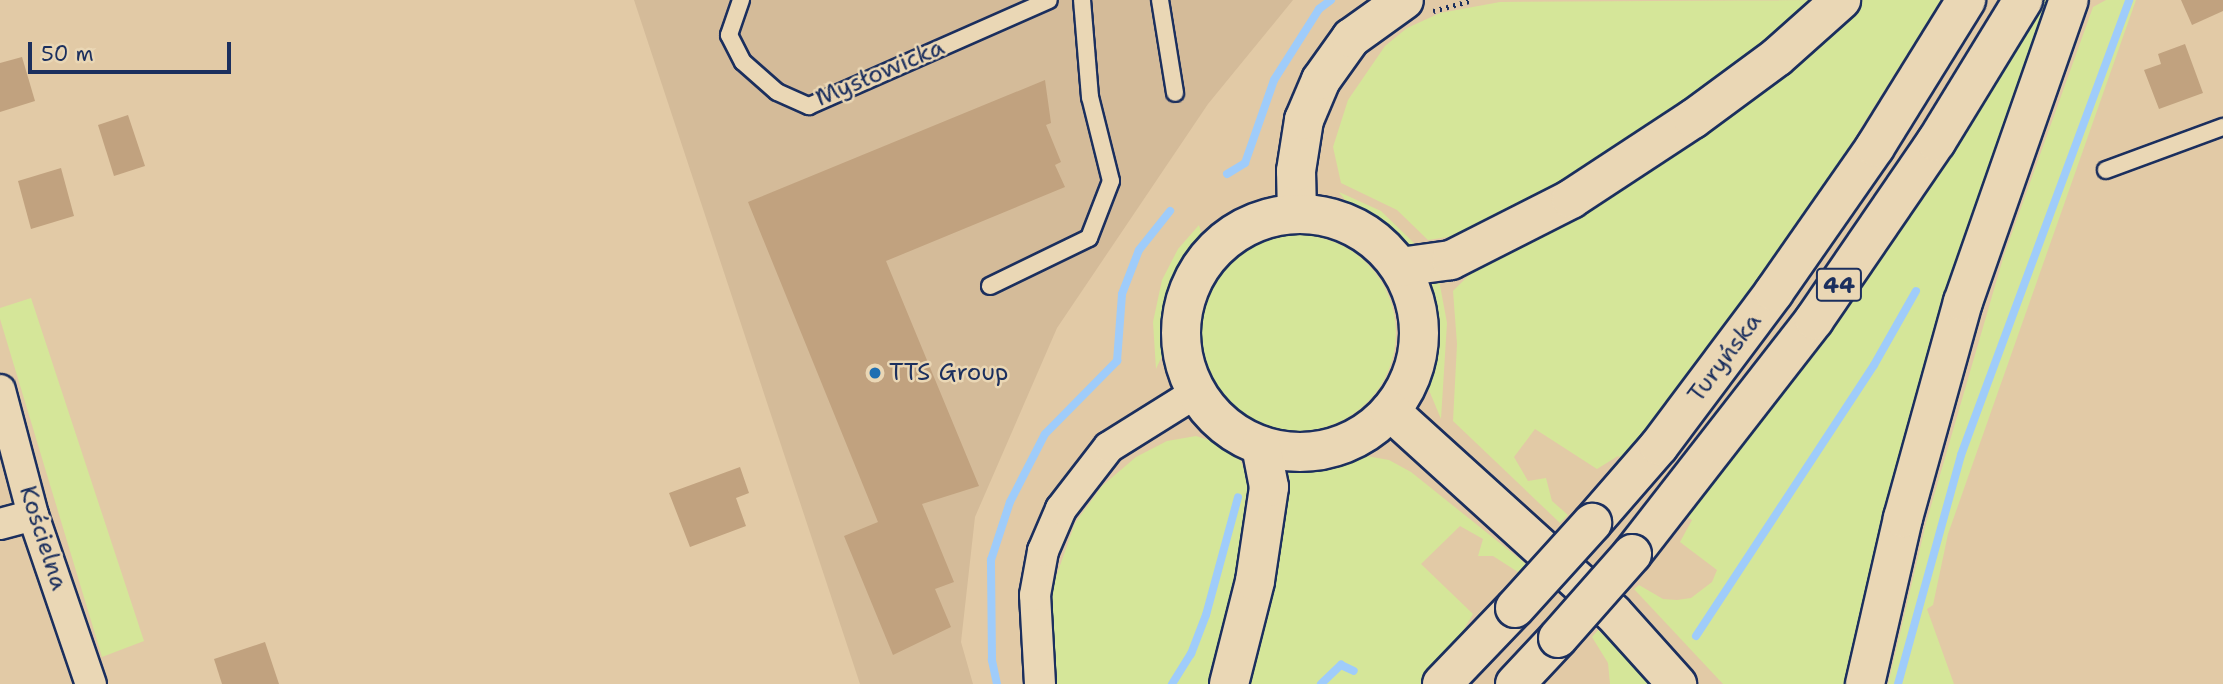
<!DOCTYPE html>
<html>
<head>
<meta charset="utf-8">
<style>
	body { margin:0 }
	#map { position:relative; width:2223px; height:684px; overflow:hidden; background:#e2caa6; font-family:"Shantell Sans",sans-serif }
	div>[style] { position:absolute }
	[style*='--x'] { left:calc(var(--x)*1px); top:calc(var(--y)*1px); width:calc(var(--w)*1px); rotate:calc(var(--a)*1deg) }
	.built>* { inset:0; background:#d4bb99 }
	.green>* { inset:0; background:#d5e699 }
	.round { border-radius:50% }
	.stream>* { height:8px; margin:-4px; padding:0 4px; transform-origin:4px; border-radius:4px; background:#9fccfa }
	.building>* { inset:0; background:#c1a27f }
	.path>* { height:4.5px; margin-top:-2.25px; transform-origin:0; background:repeating-linear-gradient(90deg,#1b2f5e 0 2px,transparent 0 7px) }
	.roads { filter:drop-shadow(2px 0 #1b2f5e) drop-shadow(-2px 0 #1b2f5e) drop-shadow(0 2px #1b2f5e) drop-shadow(0 -2px #1b2f5e) }
	.lane>* { height:16px; margin:-8px; padding:0 8px; transform-origin:8px; border-radius:8px; background:#ead7b5 }
	.street>* { height:30px; margin:-15px; padding:0 15px; transform-origin:15px; border-radius:15px; background:#ead7b5 }
	.secondary>* { height:38px; margin:-19px; padding:0 19px; transform-origin:19px; border-radius:19px; background:#ead7b5 }
	.secondary>.ring { margin:-19px; padding:0; box-sizing:content-box; background:none; border:38px solid #ead7b5; border-radius:50% }
	.highway>* { height:38px; margin:-19px; padding:0 19px; transform-origin:19px; border-radius:19px; background:#ead7b5 }
	.bridges { filter:drop-shadow(2px 0 #1b2f5e) drop-shadow(-2px 0 #1b2f5e) drop-shadow(0 2px #1b2f5e) drop-shadow(0 -2px #1b2f5e) }
	.highway-bridge>* { height:38px; margin:-19px; padding:0 19px; transform-origin:19px; border-radius:19px; background:#ead7b5 }
	.dots>* { width:19px; height:19px; translate:-50% -50%; box-sizing:border-box; border:4px solid #ead7b5; border-radius:50% }
	span { translate:-50% -50%; white-space:nowrap; text-align:center; line-height:1.15; -webkit-text-stroke:5px #ead7b5; paint-order:stroke }
	.shield-label span { padding:2px 5px; background:#ead7b5; border:2px solid; border-radius:5px; -webkit-text-stroke-width:0 }
	.shield-label { font-size:23px; color:#1b2f5e; font-weight:700 }
	.street-label { font-size:24px; color:#1b2f5e }
	.poi-label { font-size:24px; color:#1b2f5e }
	.left { translate:0 -50%; text-align:left }
	.scale { position:absolute; left:28px; top:42px; width:203px; height:32px; box-sizing:border-box; border:4px solid #1b2f5e; border-top:0; padding-left:9px; font-size:21px; line-height:24px; white-space:nowrap; color:#1b2f5e; -webkit-text-stroke:5px #ead7b5; paint-order:stroke }
</style>
</head>
<body>
<div id="map">
	<div class="built">
		<i style="clip-path:polygon(634px 0,1293px 0,1208px 104px,1057px 328px,975px 517px,961px 642px,973px 684px,860px 684px)"></i>
	</div>
	<div class="green">
		<i style="clip-path:polygon(1818px 0,1779px 36px,1618px 152px,1453px 244px,1448px 237px,1428px 240px,1397px 210px,1341px 183px,1333px 147px,1348px 100px,1385px 46px,1407px 28px,1440px 13px,1500px 2px)"></i>
		<i style="clip-path:polygon(1859px 0,1941px 0,1803px 220px,1623px 459px,1618px 456px,1597px 469px,1535px 429px,1514px 457px,1528px 481px,1546px 478px,1552px 501px,1568px 515px,1560px 523px,1453px 421px,1457px 344px,1453px 291px,1469px 275px,1465px 268px)"></i>
		<i style="clip-path:polygon(2038px 0,2058px 0,1852px 684px,1723px 684px,1634px 589px,1639px 585px,1663px 599px,1677px 600px,1691px 598px,1712px 582px,1717px 570px,1680px 542px,1692px 520px,1685px 515px,1803px 365px)"></i>
		<i style="clip-path:polygon(2106px 0,2136px 0,1948px 534px,1933px 605px,1927px 609px,1954px 684px,1888px 684px,1926px 523px,2004px 255px,2093px 7px)"></i>
		<i style="clip-path:polygon(1339px 192px,1381px 211px,1419px 248px,1405px 245px,1352px 209px)"></i>
		<i style="clip-path:polygon(1199px 225px,1203px 239px,1192px 251px,1170px 296px,1165px 349px,1156px 369px,1153px 322px,1162px 280px,1178px 249px)"></i>
		<i class="round" style="left:1200px;top:235px;width:196px;height:196px"></i>
		<i style="clip-path:polygon(1439px 280px,1447px 323px,1441px 419px,1426px 383px,1433px 329px,1425px 288px)"></i>
		<i style="clip-path:polygon(31px 298px,144px 641px,102px 657px,0 319px,0 308px)"></i>
		<i style="clip-path:polygon(1196px 436px,1219px 443px,1240px 459px,1254px 496px,1214px 684px,1054px 684px,1048px 623px,1050px 594px,1075px 523px,1102px 486px,1136px 457px,1167px 441px)"></i>
		<i style="clip-path:polygon(1355px 454px,1389px 460px,1411px 472px,1526px 564px,1518px 572px,1493px 556px,1478px 556px,1483px 539px,1460px 526px,1421px 564px,1473px 614px,1457px 641px,1460px 645px,1420px 684px,1243px 684px,1289px 463px,1306px 467px)"></i>
		<i style="clip-path:polygon(1598px 630px,1647px 679px,1651px 684px,1610px 684px,1608px 663px,1592px 637px)"></i>
	</div>
	<div class="stream">
		<i style="--x:1227;--y:174;--w:21;--a:-31"></i>
		<i style="--x:1245;--y:163;--w:88;--a:-70.7"></i>
		<i style="--x:1274;--y:80;--w:84;--a:-57.6"></i>
		<i style="--x:1319;--y:9;--w:15;--a:-37"></i>
		<i style="--x:1696;--y:636;--w:324;--a:-56.7"></i>
		<i style="--x:1874;--y:365;--w:85;--a:-60.4"></i>
		<i style="--x:997;--y:684;--w:25;--a:-102"></i>
		<i style="--x:992;--y:660;--w:100;--a:-90.6"></i>
		<i style="--x:991;--y:560;--w:61;--a:-71.9"></i>
		<i style="--x:1010;--y:502;--w:76;--a:-62.8"></i>
		<i style="--x:1045;--y:434;--w:103;--a:-45.4"></i>
		<i style="--x:1117;--y:361;--w:67;--a:-85.7"></i>
		<i style="--x:1122;--y:294;--w:47;--a:-68.9"></i>
		<i style="--x:1139;--y:250;--w:50;--a:-51.5"></i>
		<i style="--x:1172;--y:684;--w:36;--a:-58"></i>
		<i style="--x:1191;--y:654;--w:42;--a:-69"></i>
		<i style="--x:1206;--y:615;--w:122;--a:-74.8"></i>
		<i style="--x:1321;--y:684;--w:28;--a:-44"></i>
		<i style="--x:1341;--y:665;--w:14;--a:25"></i>
		<i style="--x:1898;--y:684;--w:238;--a:-74.6"></i>
		<i style="--x:1961;--y:455;--w:485;--a:-69.7"></i>
	</div>
	<div class="building">
		<i style="clip-path:polygon(2181px 0,2223px 0,2223px 11px,2192px 25px)"></i>
		<i style="clip-path:polygon(2185px 44px,2203px 93px,2159px 109px,2144px 70px,2161px 64px,2158px 54px)"></i>
		<i style="clip-path:polygon(22px 57px,35px 101px,0 112px,0 63px)"></i>
		<i style="clip-path:polygon(1045px 80px,1051px 123px,1046px 125px,1061px 162px,1055px 165px,1065px 187px,886px 261px,979px 486px,922px 504px,954px 582px,935px 589px,951px 627px,893px 655px,844px 536px,878px 522px,748px 202px)"></i>
		<i style="clip-path:polygon(128px 115px,145px 166px,114px 176px,98px 125px)"></i>
		<i style="clip-path:polygon(61px 168px,74px 216px,31px 229px,18px 181px)"></i>
		<i style="clip-path:polygon(740px 467px,749px 493px,736px 498px,746px 526px,690px 547px,669px 493px)"></i>
		<i style="clip-path:polygon(265px 642px,279px 684px,222px 684px,214px 659px)"></i>
	</div>
	<div class="path">
		<i style="--x:1433;--y:11;--w:41;--a:-15.4"></i>
	</div>
	<div class="roads">
		<div class="lane">
			<i style="--x:741;--y:0;--w:37;--a:109"></i>
			<i style="--x:729;--y:35;--w:30;--a:63"></i>
			<i style="--x:743;--y:62;--w:45;--a:41.4"></i>
			<i style="--x:777;--y:92;--w:35;--a:24"></i>
			<i style="--x:809;--y:106;--w:262;--a:-23.8"></i>
			<i style="--x:1160;--y:0;--w:94;--a:80.8"></i>
			<i style="--x:2106;--y:170;--w:125;--a:-20.2"></i>
			<i style="--x:990;--y:286;--w:110;--a:-25.9"></i>
			<i style="--x:1089;--y:238;--w:61;--a:-68.9"></i>
			<i style="--x:1111;--y:181;--w:87;--a:-104"></i>
			<i style="--x:1090;--y:97;--w:97;--a:-94.7"></i>
		</div>
		<div class="street">
			<i style="--x:0;--y:390;--w:129;--a:75.2"></i>
			<i style="--x:33;--y:515;--w:179;--a:71.1"></i>
			<i style="--x:0;--y:524;--w:34;--a:-15"></i>
			<i style="--x:1040;--y:684;--w:89;--a:-93.2"></i>
			<i style="--x:1035;--y:595;--w:45;--a:-79.7"></i>
			<i style="--x:1043;--y:551;--w:46;--a:-66.8"></i>
			<i style="--x:1061;--y:509;--w:78;--a:-52.3"></i>
			<i style="--x:1109;--y:447;--w:104;--a:-32"></i>
		</div>
		<div class="secondary">
			<i style="--x:1297;--y:214;--w:43;--a:-91.3"></i>
			<i style="--x:1296;--y:171;--w:52;--a:-81.1"></i>
			<i style="--x:1304;--y:120;--w:43;--a:-67"></i>
			<i style="--x:1321;--y:80;--w:52;--a:-54.5"></i>
			<i style="--x:1351;--y:38;--w:65;--a:-35.6"></i>
			<i class="ring" style="left:1181px;top:214px;width:200px;height:200px"></i>
			<i style="--x:1390;--y:411;--w:301;--a:42.2"></i>
			<i style="--x:1613;--y:613;--w:96;--a:48"></i>
		</div>
		<div class="highway">
			<i style="--x:1400;--y:267;--w:51;--a:-7.8"></i>
			<i style="--x:1451;--y:260;--w:135;--a:-26.9"></i>
			<i style="--x:1571;--y:199;--w:146;--a:-33.3"></i>
			<i style="--x:1693;--y:119;--w:104;--a:-36.4"></i>
			<i style="--x:1777;--y:57;--w:86;--a:-41.7"></i>
			<i style="--x:1592;--y:523;--w:102;--a:-49"></i>
			<i style="--x:1659;--y:446;--w:192;--a:-53.2"></i>
			<i style="--x:1774;--y:292;--w:177;--a:-55.1"></i>
			<i style="--x:1875;--y:147;--w:173;--a:-58.2"></i>
			<i style="--x:1632;--y:554;--w:296;--a:-52.1"></i>
			<i style="--x:1814;--y:320;--w:216;--a:-55.6"></i>
			<i style="--x:1936;--y:142;--w:167;--a:-58.5"></i>
			<i style="--x:1229;--y:684;--w:106;--a:-75.8"></i>
			<i style="--x:1255;--y:581;--w:95;--a:-81.5"></i>
			<i style="--x:1269;--y:487;--w:42;--a:-101"></i>
			<i style="--x:1442;--y:684;--w:105;--a:-46.2"></i>
			<i style="--x:1515;--y:684;--w:63;--a:-46.9"></i>
			<i style="--x:1865;--y:684;--w:170;--a:-77.1"></i>
			<i style="--x:1903;--y:518;--w:224;--a:-74.5"></i>
			<i style="--x:1963;--y:302;--w:320;--a:-70.7"></i>
		</div>
	</div>
	<div class="bridges">
		<div class="highway-bridge">
			<i style="--x:1515;--y:608;--w:115;--a:-47.8"></i>
			<i style="--x:1558;--y:638;--w:112;--a:-48.6"></i>
		</div>
	</div>
	<div class="dots">
		<i style="left:875px;top:373px;background:#1f6fb2"></i>
	</div>
	<div class="shield-label">
		<span style="left:1839px;top:285px">44</span>
	</div>
	<div class="street-label">
		<span style="left:880px;top:73px;rotate:-23deg">Mysłowicka</span>
		<span style="left:1725px;top:358px;rotate:-53deg">Turyńska</span>
		<span style="left:43px;top:538px;rotate:72deg">Kościelna</span>
	</div>
	<div class="poi-label">
		<span class="left" style="left:889px;top:373px">TTS Group</span>
	</div>
	<div class="scale">50 m</div>
</div>
</body>
</html>
